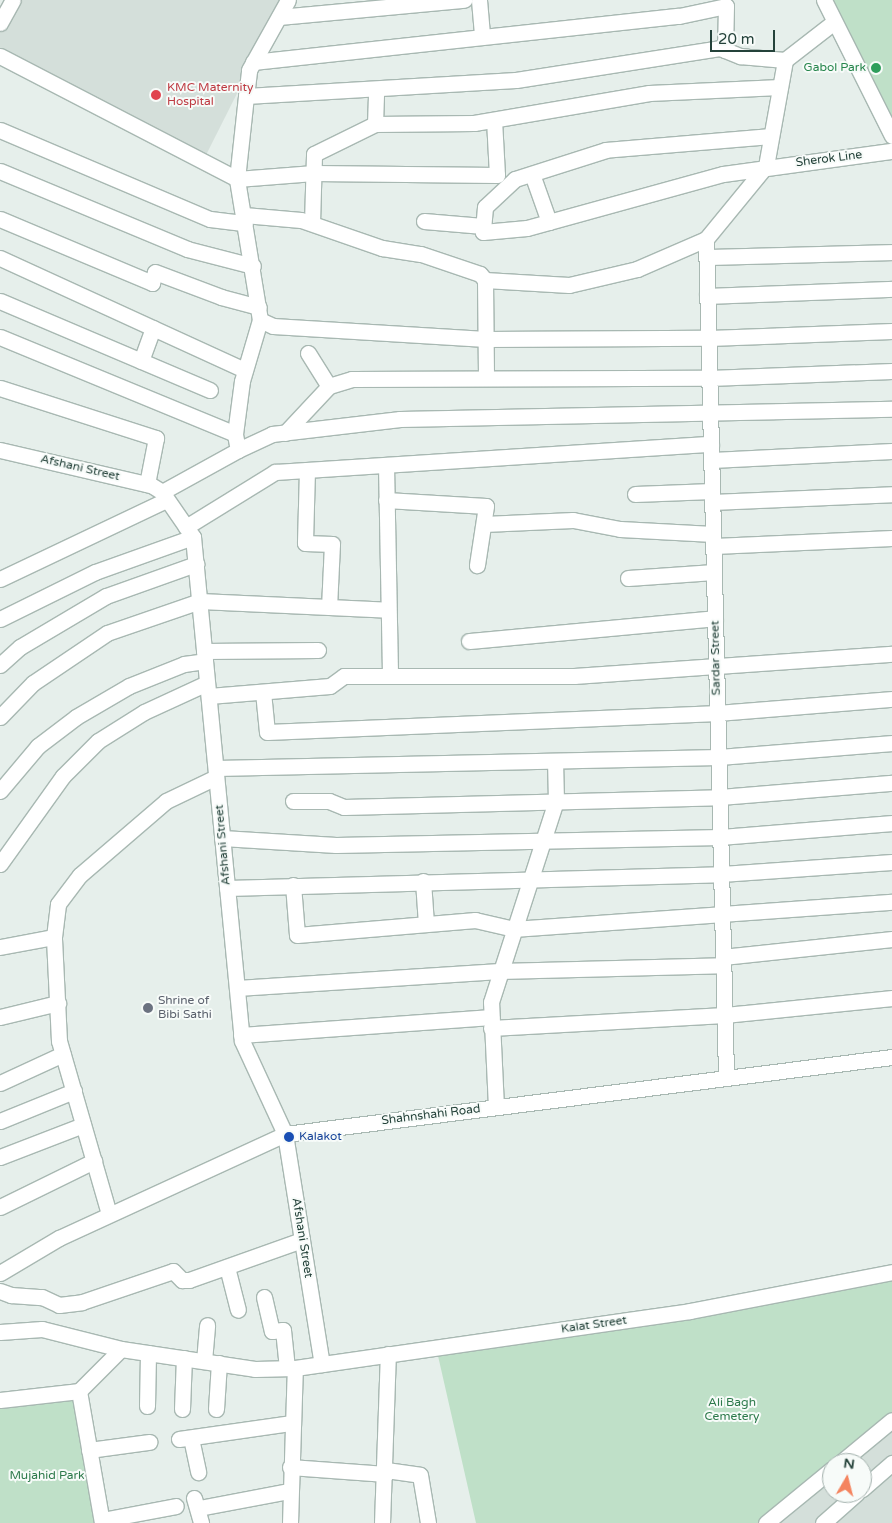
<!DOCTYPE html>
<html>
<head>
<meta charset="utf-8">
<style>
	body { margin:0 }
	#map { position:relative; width:892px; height:1523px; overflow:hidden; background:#e6efeb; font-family:"Varela Round",sans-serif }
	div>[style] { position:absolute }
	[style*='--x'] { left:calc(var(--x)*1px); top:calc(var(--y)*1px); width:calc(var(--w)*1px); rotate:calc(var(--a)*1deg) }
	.built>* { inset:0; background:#d4dfda }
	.green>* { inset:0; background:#bfe0c8 }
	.roads { filter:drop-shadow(1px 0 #a8b8b2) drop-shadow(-1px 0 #a8b8b2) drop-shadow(0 1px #a8b8b2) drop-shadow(0 -1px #a8b8b2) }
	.street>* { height:15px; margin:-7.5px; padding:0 7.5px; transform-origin:7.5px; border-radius:7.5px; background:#fff }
	.secondary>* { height:15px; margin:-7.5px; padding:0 7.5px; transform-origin:7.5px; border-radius:7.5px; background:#fff }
	.dots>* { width:14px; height:14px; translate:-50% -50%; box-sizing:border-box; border:2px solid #f7fbf9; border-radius:50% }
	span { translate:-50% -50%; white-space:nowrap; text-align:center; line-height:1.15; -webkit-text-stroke:4px #f7fbf9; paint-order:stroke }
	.leisure-label { font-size:12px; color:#27864d }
	.right { translate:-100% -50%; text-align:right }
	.health-label { font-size:12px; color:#be3a42 }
	.left { translate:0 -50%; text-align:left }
	.street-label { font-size:12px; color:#24423a }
	.worship-label { font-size:12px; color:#5b616d }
	.transit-label { font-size:12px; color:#164399 }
	.park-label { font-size:12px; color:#2d7a4b }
	.north { position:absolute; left:822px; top:1453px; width:50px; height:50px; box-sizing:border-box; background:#f7fbf9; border:1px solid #a3b1ad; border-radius:50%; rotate:8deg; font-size:14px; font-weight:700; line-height:20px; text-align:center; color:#24423a }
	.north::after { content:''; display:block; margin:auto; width:18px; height:22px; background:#f4845f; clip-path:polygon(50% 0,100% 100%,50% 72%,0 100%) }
	.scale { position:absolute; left:710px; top:30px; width:65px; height:22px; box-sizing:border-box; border:2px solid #24423a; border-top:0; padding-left:6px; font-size:15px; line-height:18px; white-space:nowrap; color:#24423a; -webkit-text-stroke:4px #f7fbf9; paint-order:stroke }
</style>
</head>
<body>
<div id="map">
	<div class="built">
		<i style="clip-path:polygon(13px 0,284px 0,203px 161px,0 56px,0 23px)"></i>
		<i style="clip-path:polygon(892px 1425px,892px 1523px,778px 1523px,832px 1477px,832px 1493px,862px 1493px,862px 1463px,848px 1463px)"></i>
	</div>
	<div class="green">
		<i style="clip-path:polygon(829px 0,892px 0,892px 135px)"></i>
		<i style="clip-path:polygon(892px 1268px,892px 1425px,832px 1463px,832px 1477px,778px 1523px,476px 1523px,436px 1347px)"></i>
		<i style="clip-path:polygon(79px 1391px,103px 1523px,0 1523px,0 1400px)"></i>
	</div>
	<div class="roads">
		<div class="street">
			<i style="--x:479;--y:0;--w:37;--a:85"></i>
			<i style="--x:279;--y:17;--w:186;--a:-5.3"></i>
			<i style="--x:0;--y:56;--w:267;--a:27.4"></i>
			<i style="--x:237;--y:179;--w:77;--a:-4.5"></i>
			<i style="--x:314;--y:173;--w:183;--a:0.6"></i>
			<i style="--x:497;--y:175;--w:55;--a:-93.1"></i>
			<i style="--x:253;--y:62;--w:428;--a:-6.2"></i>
			<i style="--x:679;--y:16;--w:48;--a:-12"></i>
			<i style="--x:726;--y:6;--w:44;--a:91.3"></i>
			<i style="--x:246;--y:96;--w:270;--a:-3.4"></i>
			<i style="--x:516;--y:80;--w:206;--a:-8.9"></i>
			<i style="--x:720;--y:48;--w:22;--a:22"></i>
			<i style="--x:740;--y:56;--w:45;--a:5.1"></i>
			<i style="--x:375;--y:124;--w:33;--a:-88"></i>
			<i style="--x:0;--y:130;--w:228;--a:23"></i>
			<i style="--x:210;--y:219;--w:35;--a:7"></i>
			<i style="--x:771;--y:136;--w:166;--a:175.2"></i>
			<i style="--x:606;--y:150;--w:96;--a:162.3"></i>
			<i style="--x:515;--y:179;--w:41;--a:137"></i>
			<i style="--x:485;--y:207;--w:25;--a:95"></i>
			<i style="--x:483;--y:232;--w:44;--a:-5.2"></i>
			<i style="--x:527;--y:228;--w:203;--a:-15.4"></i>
			<i style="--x:723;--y:174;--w:171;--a:-7.8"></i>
			<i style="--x:0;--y:171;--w:203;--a:22.6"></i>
			<i style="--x:187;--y:249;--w:68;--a:14.4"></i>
			<i style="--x:532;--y:174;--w:51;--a:70.5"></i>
			<i style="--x:244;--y:215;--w:57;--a:5"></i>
			<i style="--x:301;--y:220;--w:86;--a:19.1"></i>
			<i style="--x:382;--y:248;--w:39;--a:9"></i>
			<i style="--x:421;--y:254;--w:62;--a:18.7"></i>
			<i style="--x:480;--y:274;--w:8;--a:50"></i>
			<i style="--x:485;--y:280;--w:97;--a:89.4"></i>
			<i style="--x:0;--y:219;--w:165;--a:22.8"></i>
			<i style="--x:152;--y:283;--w:11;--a:-75"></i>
			<i style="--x:155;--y:272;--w:71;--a:20.7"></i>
			<i style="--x:221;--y:297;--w:39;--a:15"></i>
			<i style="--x:424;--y:221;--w:59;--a:4.8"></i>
			<i style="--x:312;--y:223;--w:69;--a:-88.3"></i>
			<i style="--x:314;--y:154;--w:68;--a:-26.2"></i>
			<i style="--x:375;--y:124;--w:99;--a:-0.6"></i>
			<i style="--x:474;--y:123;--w:178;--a:-9.7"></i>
			<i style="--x:649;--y:93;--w:131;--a:-2.6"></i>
			<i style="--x:706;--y:239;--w:839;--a:88.63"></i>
			<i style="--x:707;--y:257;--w:185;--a:-1.5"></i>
			<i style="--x:0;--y:258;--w:269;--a:24.6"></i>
			<i style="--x:485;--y:280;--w:84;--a:3.4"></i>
			<i style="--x:569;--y:285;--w:70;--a:-13.2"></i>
			<i style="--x:637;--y:269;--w:75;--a:-23.5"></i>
			<i style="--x:706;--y:239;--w:94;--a:-50.6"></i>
			<i style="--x:766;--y:166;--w:108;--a:-79.8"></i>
			<i style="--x:785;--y:60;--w:62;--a:-37.8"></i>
			<i style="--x:707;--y:296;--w:185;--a:-2.2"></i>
			<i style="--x:0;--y:301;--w:228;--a:23"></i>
			<i style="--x:260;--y:320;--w:14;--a:25"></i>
			<i style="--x:273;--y:326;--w:213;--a:3.5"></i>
			<i style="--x:486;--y:339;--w:223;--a:-0.3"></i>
			<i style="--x:709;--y:338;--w:183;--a:-2.2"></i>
			<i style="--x:0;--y:337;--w:254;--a:22.4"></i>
			<i style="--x:308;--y:353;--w:39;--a:58"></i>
			<i style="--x:141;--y:361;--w:35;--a:-70"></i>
			<i style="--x:0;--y:388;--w:164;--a:17.8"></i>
			<i style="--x:156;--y:438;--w:47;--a:101.1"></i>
			<i style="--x:285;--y:433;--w:64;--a:-46.9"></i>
			<i style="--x:329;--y:386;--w:24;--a:-17"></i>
			<i style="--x:352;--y:379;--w:357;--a:-0.2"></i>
			<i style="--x:709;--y:378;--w:183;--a:-2.2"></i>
			<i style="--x:0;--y:450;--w:155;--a:13.1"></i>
			<i style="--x:151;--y:485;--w:13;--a:32"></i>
			<i style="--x:162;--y:492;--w:55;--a:55.4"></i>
			<i style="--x:193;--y:537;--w:506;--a:84.45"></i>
			<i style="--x:242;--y:1041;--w:102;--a:65.2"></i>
			<i style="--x:285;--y:1134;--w:233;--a:80.9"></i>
			<i style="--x:238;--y:450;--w:38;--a:-25"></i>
			<i style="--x:272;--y:434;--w:129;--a:-6.7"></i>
			<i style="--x:400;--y:419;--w:492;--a:-1.2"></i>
			<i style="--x:712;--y:460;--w:180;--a:-2.9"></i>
			<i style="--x:386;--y:465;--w:209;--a:88.9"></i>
			<i style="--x:307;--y:470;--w:73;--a:91.6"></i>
			<i style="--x:305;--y:543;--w:27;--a:2"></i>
			<i style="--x:332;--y:544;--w:63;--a:92.7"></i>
			<i style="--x:162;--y:492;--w:87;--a:-28.9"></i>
			<i style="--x:238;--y:450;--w:16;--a:-101"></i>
			<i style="--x:235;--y:434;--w:53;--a:-82.5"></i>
			<i style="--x:242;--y:381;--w:64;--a:-73.6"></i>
			<i style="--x:260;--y:320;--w:143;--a:-99.3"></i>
			<i style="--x:237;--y:179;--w:83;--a:-83.8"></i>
			<i style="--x:246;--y:96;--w:26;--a:-83"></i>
			<i style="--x:249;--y:70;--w:80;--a:-60.9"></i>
			<i style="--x:635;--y:494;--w:77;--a:-2.2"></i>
			<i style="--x:386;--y:500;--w:100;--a:3.4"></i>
			<i style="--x:486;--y:506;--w:60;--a:98.7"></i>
			<i style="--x:712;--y:502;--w:180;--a:-2.5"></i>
			<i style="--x:484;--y:524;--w:89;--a:-2.6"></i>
			<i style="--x:573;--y:520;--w:48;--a:10.8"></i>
			<i style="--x:620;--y:529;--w:93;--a:3.1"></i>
			<i style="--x:186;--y:527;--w:105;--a:-31.7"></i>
			<i style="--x:275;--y:472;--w:437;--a:-3.7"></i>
			<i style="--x:714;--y:546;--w:178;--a:-2.6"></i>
			<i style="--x:628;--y:578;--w:86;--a:-4"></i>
			<i style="--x:0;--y:579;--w:184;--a:-25.4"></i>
			<i style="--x:0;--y:619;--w:106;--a:-26.3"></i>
			<i style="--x:95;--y:572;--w:104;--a:-19.7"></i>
			<i style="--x:469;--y:641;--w:247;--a:-5.3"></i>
			<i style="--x:204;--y:651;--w:114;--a:-0.5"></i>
			<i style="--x:0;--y:665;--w:27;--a:-42"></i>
			<i style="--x:20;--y:647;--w:100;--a:-30.7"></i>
			<i style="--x:106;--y:596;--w:96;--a:-19.6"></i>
			<i style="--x:263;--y:692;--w:40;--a:84.3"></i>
			<i style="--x:267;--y:732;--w:450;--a:-2.4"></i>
			<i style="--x:717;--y:713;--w:176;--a:-4.6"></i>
			<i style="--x:209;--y:696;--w:121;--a:-4.7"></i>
			<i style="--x:330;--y:686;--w:17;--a:-36"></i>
			<i style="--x:344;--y:676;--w:230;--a:0"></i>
			<i style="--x:574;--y:676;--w:319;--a:-4"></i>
			<i style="--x:0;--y:717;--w:47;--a:-45.9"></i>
			<i style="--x:33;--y:683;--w:89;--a:-34"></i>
			<i style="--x:107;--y:633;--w:98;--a:-19"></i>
			<i style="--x:200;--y:601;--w:188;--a:2.7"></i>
			<i style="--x:216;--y:768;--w:503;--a:-1.25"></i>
			<i style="--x:719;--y:757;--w:174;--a:-4.6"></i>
			<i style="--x:0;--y:791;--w:59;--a:-49.8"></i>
			<i style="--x:38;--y:746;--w:48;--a:-37.3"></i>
			<i style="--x:76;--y:717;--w:61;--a:-30.3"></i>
			<i style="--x:129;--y:686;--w:59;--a:-21.8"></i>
			<i style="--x:184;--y:664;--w:21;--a:-8"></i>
			<i style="--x:293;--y:801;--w:36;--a:0"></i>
			<i style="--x:329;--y:801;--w:16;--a:22"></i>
			<i style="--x:344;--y:807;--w:376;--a:-1.5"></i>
			<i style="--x:720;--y:797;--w:173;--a:-4.7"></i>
			<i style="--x:222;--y:838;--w:114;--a:3.5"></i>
			<i style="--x:336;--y:845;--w:385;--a:-1.2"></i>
			<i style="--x:721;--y:837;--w:172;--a:-4.7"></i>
			<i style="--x:0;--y:864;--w:108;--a:-54.4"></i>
			<i style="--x:63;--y:776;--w:49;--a:-45"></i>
			<i style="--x:98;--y:741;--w:54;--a:-32.2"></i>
			<i style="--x:144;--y:712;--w:69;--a:-24.7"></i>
			<i style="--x:423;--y:881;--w:43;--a:86"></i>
			<i style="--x:293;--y:885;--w:50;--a:85.4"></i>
			<i style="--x:297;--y:935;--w:179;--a:-4.8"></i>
			<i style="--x:475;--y:920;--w:39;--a:13"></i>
			<i style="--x:513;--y:929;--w:380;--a:-4.1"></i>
			<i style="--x:227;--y:888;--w:494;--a:-1.6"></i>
			<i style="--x:721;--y:874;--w:171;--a:-4"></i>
			<i style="--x:0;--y:947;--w:55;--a:-10.5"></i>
			<i style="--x:723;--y:957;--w:170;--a:-6.1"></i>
			<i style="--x:237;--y:988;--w:263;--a:-3.7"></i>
			<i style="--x:499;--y:971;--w:224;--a:-1.5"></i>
			<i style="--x:0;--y:1017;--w:60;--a:-13.6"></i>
			<i style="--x:491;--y:1028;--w:234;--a:-3.2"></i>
			<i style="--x:725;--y:1015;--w:168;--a:-5.8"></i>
			<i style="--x:241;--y:1035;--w:251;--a:-4.1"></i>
			<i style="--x:0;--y:1083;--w:69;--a:-24.7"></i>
			<i style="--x:496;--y:1107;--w:105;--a:-92.7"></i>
			<i style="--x:491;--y:1002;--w:211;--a:-72.1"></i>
			<i style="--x:556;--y:801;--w:40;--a:-91.4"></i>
			<i style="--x:0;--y:1121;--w:80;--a:-22.1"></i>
			<i style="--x:0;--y:1157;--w:89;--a:-21.1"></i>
			<i style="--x:0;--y:1207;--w:105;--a:-26.1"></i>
			<i style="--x:109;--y:1214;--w:180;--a:-106.1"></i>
			<i style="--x:59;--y:1041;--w:104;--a:-92.8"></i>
			<i style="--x:54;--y:937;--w:33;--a:-83"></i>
			<i style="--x:58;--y:904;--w:36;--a:-53"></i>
			<i style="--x:80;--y:875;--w:113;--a:-40.7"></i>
			<i style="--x:166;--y:801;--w:55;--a:-25.6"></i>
			<i style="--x:227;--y:1267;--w:44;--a:75.7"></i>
			<i style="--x:0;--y:1273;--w:69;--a:-30.7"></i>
			<i style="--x:59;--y:1238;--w:249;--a:-24.7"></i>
			<i style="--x:285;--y:1134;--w:612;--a:-7.23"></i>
			<i style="--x:0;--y:1291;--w:12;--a:20"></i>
			<i style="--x:11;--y:1295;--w:31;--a:4"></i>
			<i style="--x:42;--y:1297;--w:19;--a:25"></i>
			<i style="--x:59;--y:1305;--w:23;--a:-7"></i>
			<i style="--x:82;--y:1302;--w:96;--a:-18.8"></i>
			<i style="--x:173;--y:1271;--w:13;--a:45"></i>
			<i style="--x:182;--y:1280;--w:7;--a:0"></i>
			<i style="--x:189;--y:1280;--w:120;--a:-19.5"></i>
			<i style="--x:264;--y:1297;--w:35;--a:77"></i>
			<i style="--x:272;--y:1331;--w:11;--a:-5"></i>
			<i style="--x:283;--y:1330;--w:38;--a:84"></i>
			<i style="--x:0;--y:1332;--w:42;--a:-4.1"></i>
			<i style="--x:42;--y:1329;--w:81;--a:14.2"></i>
			<i style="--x:204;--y:1361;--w:36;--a:-85"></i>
			<i style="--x:79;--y:1391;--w:134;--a:80.1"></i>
			<i style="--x:0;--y:1400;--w:80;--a:-6.5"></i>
			<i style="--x:79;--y:1391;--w:59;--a:-45"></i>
			<i style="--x:121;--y:1349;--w:135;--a:8.5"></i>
			<i style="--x:255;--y:1369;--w:40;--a:-1.4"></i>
			<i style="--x:295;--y:1368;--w:399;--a:-8.2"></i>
			<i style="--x:690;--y:1311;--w:206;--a:-10.9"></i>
			<i style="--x:147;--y:1406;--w:53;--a:-88.9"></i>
			<i style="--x:182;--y:1409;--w:51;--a:-87.8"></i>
			<i style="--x:216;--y:1409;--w:46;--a:-86.3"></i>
			<i style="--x:191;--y:1438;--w:35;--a:78"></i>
			<i style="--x:179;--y:1439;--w:114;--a:-8.1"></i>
			<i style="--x:89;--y:1450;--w:61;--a:-7.6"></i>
			<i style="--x:290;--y:1467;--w:96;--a:4.2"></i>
			<i style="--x:386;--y:1470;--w:34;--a:8"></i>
			<i style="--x:420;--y:1475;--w:49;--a:80.5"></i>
			<i style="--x:194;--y:1498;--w:26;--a:74"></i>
			<i style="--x:199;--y:1508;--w:92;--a:-10.7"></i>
			<i style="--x:102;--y:1520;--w:75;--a:-10.7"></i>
			<i style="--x:290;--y:1523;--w:155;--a:-88.2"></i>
			<i style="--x:382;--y:1523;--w:169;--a:-88"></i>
		</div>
		<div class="secondary">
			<i style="--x:824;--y:0;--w:152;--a:63.4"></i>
			<i style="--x:0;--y:23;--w:26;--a:-61"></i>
			<i style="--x:840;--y:1463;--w:67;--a:-39.6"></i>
			<i style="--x:862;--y:1489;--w:40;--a:-41"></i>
			<i style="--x:766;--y:1523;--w:85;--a:-39.3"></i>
			<i style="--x:823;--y:1523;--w:45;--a:-41.4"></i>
		</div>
	</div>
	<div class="dots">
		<i style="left:876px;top:68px;background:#2e9e5b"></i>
		<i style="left:156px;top:95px;background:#e0444e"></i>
		<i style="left:148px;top:1008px;background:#6b7280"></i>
		<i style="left:289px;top:1137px;background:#1a4fb4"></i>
	</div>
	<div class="leisure-label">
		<span class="right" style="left:866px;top:68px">Gabol Park</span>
	</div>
	<div class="health-label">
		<span class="left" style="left:167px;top:95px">KMC Maternity<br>Hospital</span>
	</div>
	<div class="street-label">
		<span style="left:829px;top:159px;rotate:-7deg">Sherok Line</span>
		<span style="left:80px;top:468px;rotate:13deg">Afshani Street</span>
		<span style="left:716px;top:658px;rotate:-91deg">Sardar Street</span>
		<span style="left:223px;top:845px;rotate:-95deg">Afshani Street</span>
		<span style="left:431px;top:1115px;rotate:-7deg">Shahnshahi Road</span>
		<span style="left:302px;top:1238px;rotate:81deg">Afshani Street</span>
		<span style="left:594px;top:1325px;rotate:-8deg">Kalat Street</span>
	</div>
	<div class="worship-label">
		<span class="left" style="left:158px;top:1008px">Shrine of<br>Bibi Sathi</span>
	</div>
	<div class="transit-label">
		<span class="left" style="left:299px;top:1137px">Kalakot</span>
	</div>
	<div class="park-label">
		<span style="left:732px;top:1410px">Ali Bagh<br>Cemetery</span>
		<span style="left:47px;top:1476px">Mujahid Park</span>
	</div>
	<div class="north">N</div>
	<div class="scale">20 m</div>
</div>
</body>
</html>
